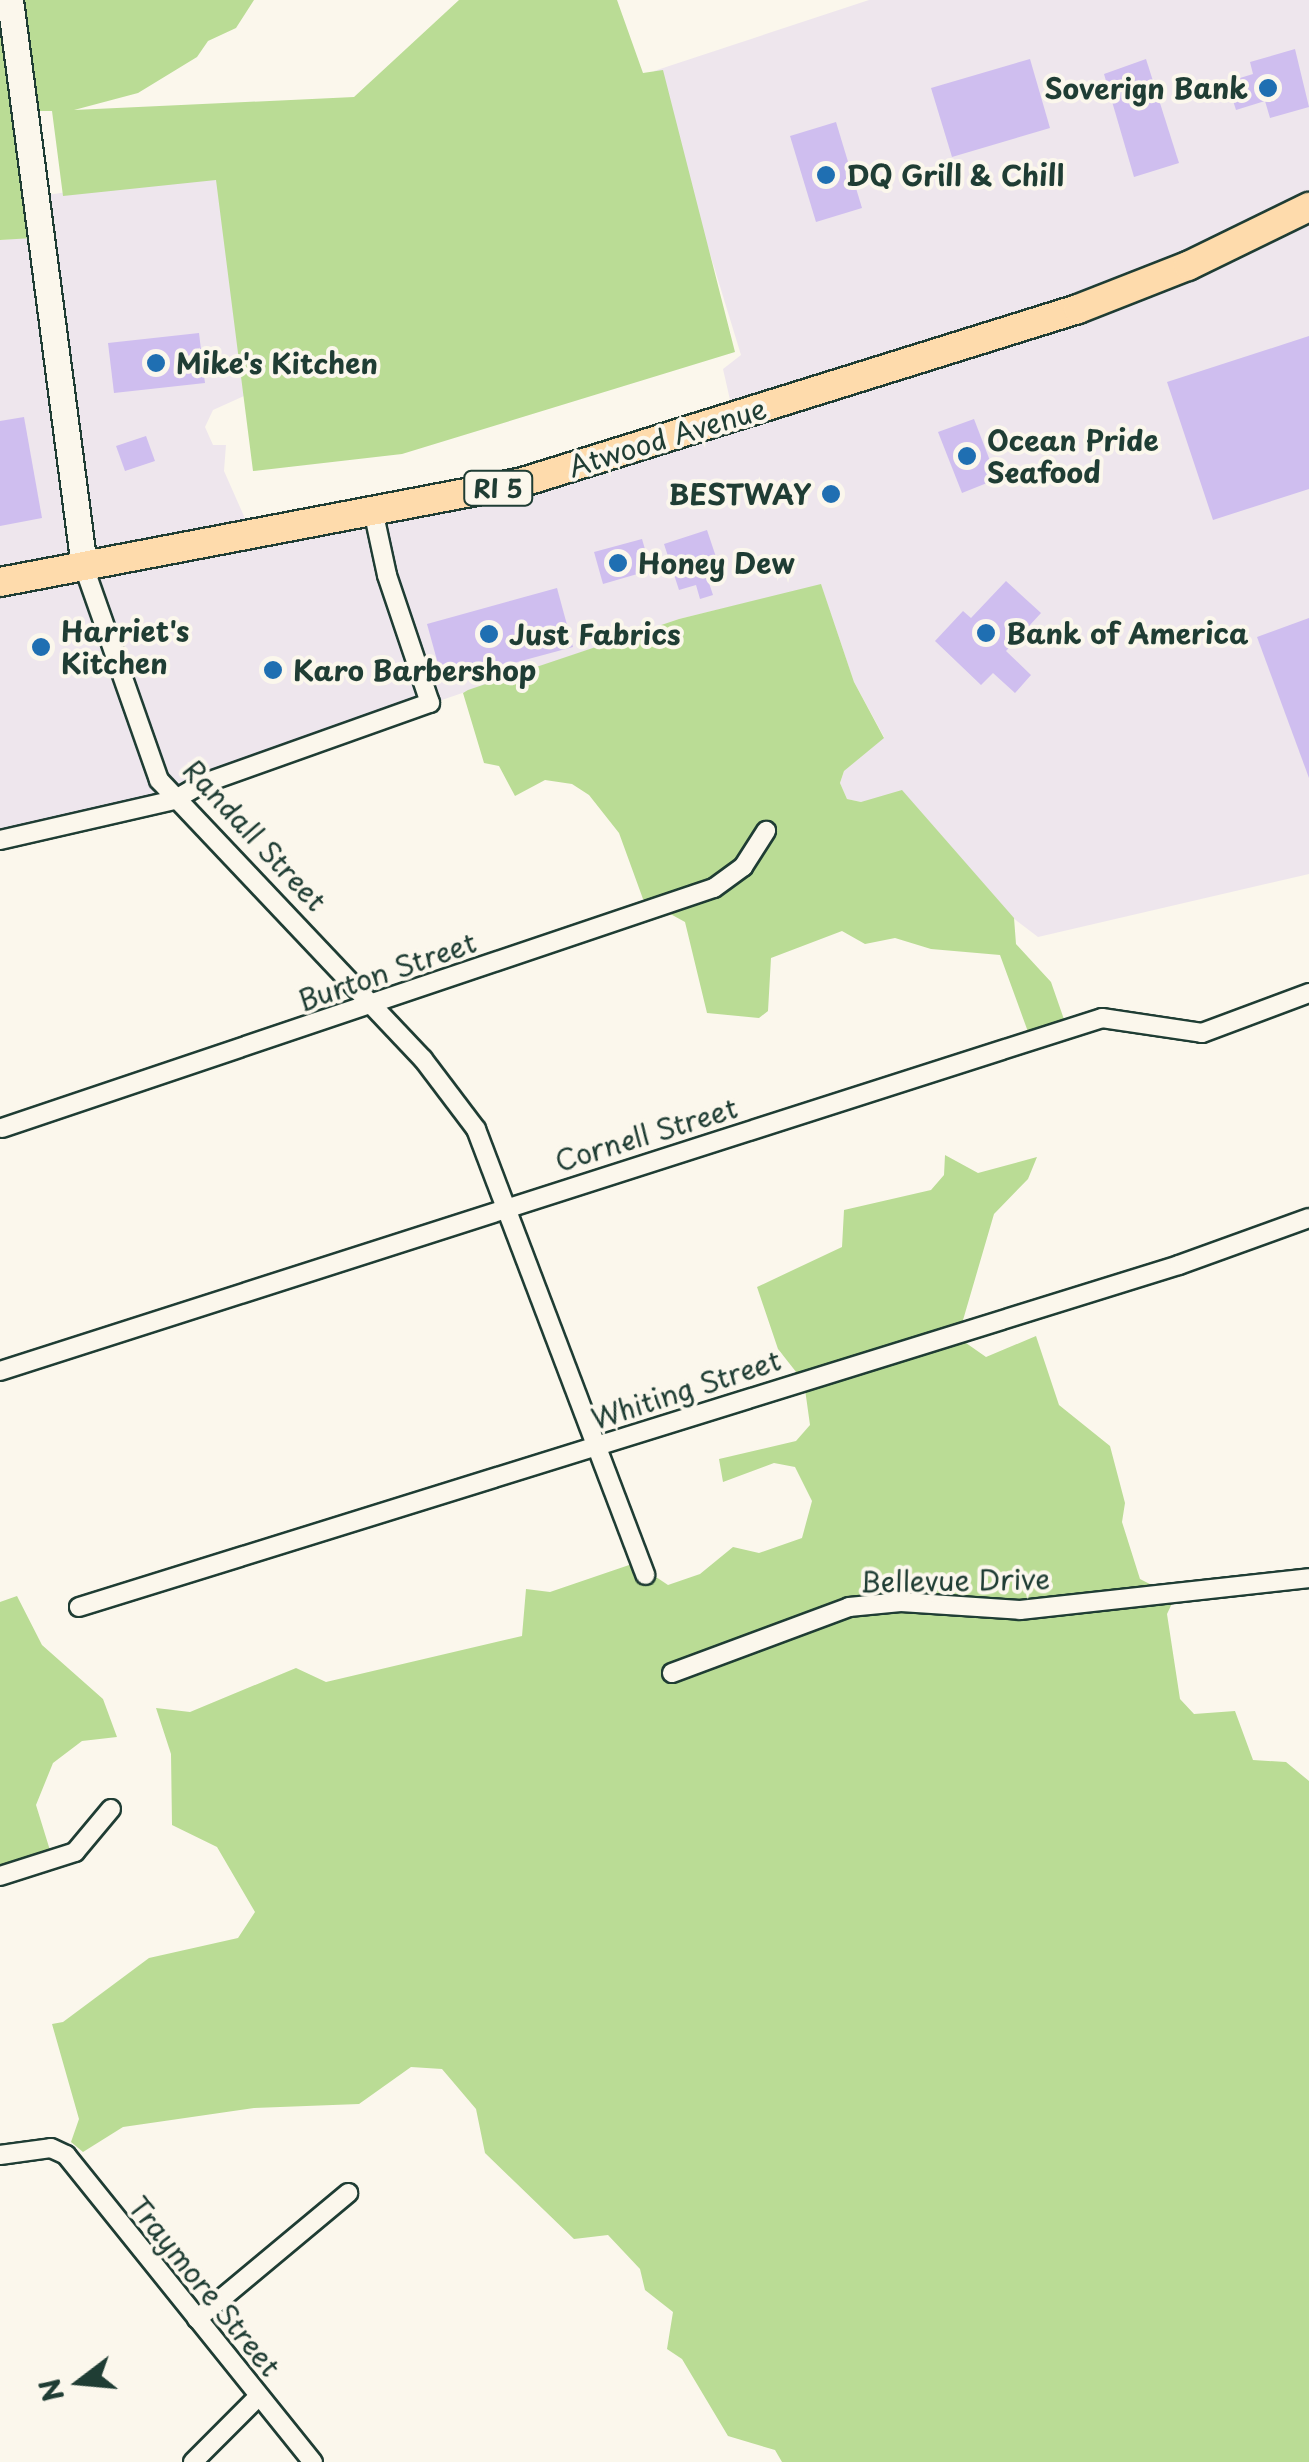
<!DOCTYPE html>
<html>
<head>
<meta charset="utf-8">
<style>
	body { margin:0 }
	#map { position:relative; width:1309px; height:2462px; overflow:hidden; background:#fbf7ec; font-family:"Playpen Sans",sans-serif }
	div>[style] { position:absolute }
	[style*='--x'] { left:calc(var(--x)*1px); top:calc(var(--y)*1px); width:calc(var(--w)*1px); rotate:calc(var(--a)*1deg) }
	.built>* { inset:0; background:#eee6ed }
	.green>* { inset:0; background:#badc95 }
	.building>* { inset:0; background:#cfbeef }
	.roads { filter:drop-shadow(2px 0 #1f3d34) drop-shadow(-2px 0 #1f3d34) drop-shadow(0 2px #1f3d34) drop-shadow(0 -2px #1f3d34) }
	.street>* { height:18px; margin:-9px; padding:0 9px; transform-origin:9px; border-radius:9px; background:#fbf7ec }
	.secondary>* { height:25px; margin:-12.5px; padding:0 12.5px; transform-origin:12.5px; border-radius:12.5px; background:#fbf7ec }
	.primary>* { height:28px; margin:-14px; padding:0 14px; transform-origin:14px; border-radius:14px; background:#fedbac }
	.dots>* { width:28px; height:28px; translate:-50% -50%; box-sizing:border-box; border:5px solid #fbf7ec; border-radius:50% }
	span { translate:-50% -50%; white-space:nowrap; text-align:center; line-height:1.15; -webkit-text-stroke:8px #fbf7ec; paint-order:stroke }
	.shield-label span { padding:2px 8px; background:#fbf7ec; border:2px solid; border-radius:8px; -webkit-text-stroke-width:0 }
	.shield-label { font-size:25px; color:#1f3d34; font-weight:700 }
	.poi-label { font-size:28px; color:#1f3d34; font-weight:700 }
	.right { translate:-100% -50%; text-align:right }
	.left { translate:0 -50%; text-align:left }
	.street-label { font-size:28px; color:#1f3d34 }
	.north { position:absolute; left:30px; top:2332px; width:100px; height:100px; -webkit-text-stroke:8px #fbf7ec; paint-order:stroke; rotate:254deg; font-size:28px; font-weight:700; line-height:40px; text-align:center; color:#1f3d34 }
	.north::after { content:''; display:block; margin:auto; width:35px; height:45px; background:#1f3d34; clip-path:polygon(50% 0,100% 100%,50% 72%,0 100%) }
</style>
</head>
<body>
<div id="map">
	<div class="built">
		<i style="clip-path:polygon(869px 0,1309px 0,1309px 874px,1038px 937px,861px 802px,847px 799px,840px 783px,844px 771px,884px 737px,854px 682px,821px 585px,679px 619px,213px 778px,177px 798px,0 838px,0 240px,33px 237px,34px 197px,207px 171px,220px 175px,244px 396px,213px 410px,205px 427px,213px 445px,226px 445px,224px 471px,251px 532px,373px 513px,733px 413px,723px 369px,741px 355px,654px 71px)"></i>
	</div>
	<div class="green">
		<i style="clip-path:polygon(0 0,254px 0,236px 28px,208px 41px,197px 57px,138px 93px,74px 110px,354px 97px,459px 0,617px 0,643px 73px,663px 70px,735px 352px,402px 454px,253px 471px,216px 180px,63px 196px,52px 111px,24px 111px,33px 238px,0 240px)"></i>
		<i style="clip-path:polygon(821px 584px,854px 682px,884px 738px,844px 771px,840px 783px,847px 799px,861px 802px,902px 790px,1014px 918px,1016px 944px,1051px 982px,1067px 1028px,1031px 1040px,1000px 955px,931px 949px,895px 938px,865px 944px,842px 931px,771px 958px,768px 1011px,759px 1018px,707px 1013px,685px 922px,643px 899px,619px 833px,589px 795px,572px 784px,545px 780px,515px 796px,499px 766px,484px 763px,463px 693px,468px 690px,679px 619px)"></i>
		<i style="clip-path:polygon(945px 1155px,978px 1173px,1037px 1157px,1028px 1179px,994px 1214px,961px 1327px,966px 1343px,986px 1357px,1036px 1336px,1059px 1405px,1110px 1446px,1125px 1503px,1122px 1522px,1140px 1579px,1175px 1597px,1167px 1614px,1180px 1699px,1194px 1714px,1235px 1711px,1253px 1760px,1286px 1762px,1309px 1781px,1309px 2462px,782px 2462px,775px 2450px,728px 2436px,682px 2359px,667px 2349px,673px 2312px,645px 2290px,640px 2269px,608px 2235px,574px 2239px,485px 2153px,476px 2109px,442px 2069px,411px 2067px,359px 2104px,254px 2108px,123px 2127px,83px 2152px,71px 2142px,79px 2119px,52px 2024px,63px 2022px,149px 1958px,238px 1938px,255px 1912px,217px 1847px,172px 1825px,171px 1754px,156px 1708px,190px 1712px,296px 1668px,326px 1682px,522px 1636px,526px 1589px,550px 1592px,635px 1563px,668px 1585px,700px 1574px,733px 1547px,759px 1553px,802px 1538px,812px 1501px,795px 1467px,774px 1463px,723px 1482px,719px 1459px,796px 1441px,810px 1425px,804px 1382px,778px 1349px,757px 1287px,842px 1247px,844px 1210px,931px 1190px,944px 1175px)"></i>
		<i style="clip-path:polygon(17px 1596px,42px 1645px,103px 1699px,117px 1737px,82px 1741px,53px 1763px,36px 1805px,53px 1860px,0 1877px,0 1602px)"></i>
	</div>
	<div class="building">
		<i style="clip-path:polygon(1295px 49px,1309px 107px,1270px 118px,1265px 101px,1236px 110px,1227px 82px,1253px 74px,1250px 62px)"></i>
		<i style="clip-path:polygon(1030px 59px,1050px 128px,952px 157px,931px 88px)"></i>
		<i style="clip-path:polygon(1146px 59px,1179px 163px,1134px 177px,1104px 74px)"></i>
		<i style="clip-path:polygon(836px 122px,862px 208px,816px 222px,790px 136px)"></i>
		<i style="clip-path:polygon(199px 333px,205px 383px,114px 393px,108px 343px)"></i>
		<i style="clip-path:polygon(1309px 336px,1309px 489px,1213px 520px,1167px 382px)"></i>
		<i style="clip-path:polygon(24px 417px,42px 518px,0 526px,0 421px)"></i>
		<i style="clip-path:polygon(974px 419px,997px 479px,962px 493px,938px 432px)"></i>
		<i style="clip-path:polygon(146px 436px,155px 461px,125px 471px,116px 446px)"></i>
		<i style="clip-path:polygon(707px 530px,722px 575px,708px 580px,713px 595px,700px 599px,696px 585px,679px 590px,664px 544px)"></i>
		<i style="clip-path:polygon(642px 539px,651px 570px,603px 584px,594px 552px)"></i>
		<i style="clip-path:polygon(1006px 581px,1041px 613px,1006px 651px,1031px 675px,1015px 693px,993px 673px,981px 685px,935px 641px,963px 611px,971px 618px)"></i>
		<i style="clip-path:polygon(557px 588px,573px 647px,443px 682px,427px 624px)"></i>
		<i style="clip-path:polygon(1309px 618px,1309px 778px,1257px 637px)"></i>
	</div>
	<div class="roads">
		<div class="street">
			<i style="--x:84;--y:567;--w:226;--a:70.6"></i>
			<i style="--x:159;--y:780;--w:384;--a:46.6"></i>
			<i style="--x:423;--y:1059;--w:88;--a:52.9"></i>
			<i style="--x:476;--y:1129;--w:477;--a:69.2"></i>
			<i style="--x:0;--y:840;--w:179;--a:-12.9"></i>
			<i style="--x:174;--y:800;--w:32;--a:-30"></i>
			<i style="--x:202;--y:784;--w:242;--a:-19.6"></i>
			<i style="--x:430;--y:703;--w:135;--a:-108.6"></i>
			<i style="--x:387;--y:575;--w:61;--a:-102.2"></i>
			<i style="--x:2;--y:1128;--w:751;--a:-18.63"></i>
			<i style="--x:714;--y:888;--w:36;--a:-36"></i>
			<i style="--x:743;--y:867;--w:43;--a:-57.4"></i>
			<i style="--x:0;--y:1371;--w:1157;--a:-17.76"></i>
			<i style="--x:1102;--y:1018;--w:101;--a:8.5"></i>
			<i style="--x:1202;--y:1033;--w:114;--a:-20.5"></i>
			<i style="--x:79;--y:1607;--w:1152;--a:-17.27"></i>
			<i style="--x:1179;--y:1265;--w:138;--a:-19.9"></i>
			<i style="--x:672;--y:1673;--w:189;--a:-20.4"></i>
			<i style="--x:849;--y:1607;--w:52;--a:-5.5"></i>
			<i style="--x:901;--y:1602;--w:119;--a:3.8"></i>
			<i style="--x:1020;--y:1610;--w:291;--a:-6.3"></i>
			<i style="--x:0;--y:1876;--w:79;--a:-17.7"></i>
			<i style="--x:75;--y:1852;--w:56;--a:-50.1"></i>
			<i style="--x:0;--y:2155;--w:51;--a:-7.8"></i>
			<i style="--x:51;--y:2148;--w:17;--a:25"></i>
			<i style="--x:66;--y:2155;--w:394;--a:51.2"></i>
			<i style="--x:197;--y:2319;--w:197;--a:-39.8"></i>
			<i style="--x:193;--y:2462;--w:92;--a:-45"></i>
		</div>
		<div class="secondary">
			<i style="--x:10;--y:0;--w:572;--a:82.56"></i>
		</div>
		<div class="primary">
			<i style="--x:0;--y:582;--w:532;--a:-10.82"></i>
			<i style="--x:523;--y:482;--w:581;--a:-17.31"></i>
			<i style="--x:1078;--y:309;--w:118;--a:-21.4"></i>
			<i style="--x:1188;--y:266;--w:135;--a:-26"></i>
		</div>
	</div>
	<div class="dots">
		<i style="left:1268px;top:88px;background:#1f6fb2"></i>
		<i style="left:826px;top:175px;background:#1f6fb2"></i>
		<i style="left:156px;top:363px;background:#1f6fb2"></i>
		<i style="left:967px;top:456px;background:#1f6fb2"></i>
		<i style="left:831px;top:494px;background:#1f6fb2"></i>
		<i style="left:618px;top:563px;background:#1f6fb2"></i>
		<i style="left:986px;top:633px;background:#1f6fb2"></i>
		<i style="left:489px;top:634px;background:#1f6fb2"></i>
		<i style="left:41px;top:647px;background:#1f6fb2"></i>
		<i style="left:273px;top:670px;background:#1f6fb2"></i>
	</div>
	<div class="shield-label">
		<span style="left:498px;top:488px">RI 5</span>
	</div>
	<div class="poi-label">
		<span class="right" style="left:1248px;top:88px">Soverign Bank</span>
		<span class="left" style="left:846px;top:175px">DQ Grill &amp; Chill</span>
		<span class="left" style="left:176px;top:363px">Mike's Kitchen</span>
		<span class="left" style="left:987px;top:456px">Ocean Pride<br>Seafood</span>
		<span class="right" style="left:811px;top:494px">BESTWAY</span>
		<span class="left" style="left:638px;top:563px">Honey Dew</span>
		<span class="left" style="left:61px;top:647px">Harriet's<br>Kitchen</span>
		<span class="left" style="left:1006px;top:633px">Bank of America</span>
		<span class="left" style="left:509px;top:634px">Just Fabrics</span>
		<span class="left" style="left:293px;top:670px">Karo Barbershop</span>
	</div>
	<div class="street-label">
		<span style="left:667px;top:437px;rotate:-17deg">Atwood Avenue</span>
		<span style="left:255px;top:835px;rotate:47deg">Randall Street</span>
		<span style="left:387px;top:971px;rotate:-19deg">Burton Street</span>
		<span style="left:646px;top:1134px;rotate:-17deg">Cornell Street</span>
		<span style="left:686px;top:1389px;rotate:-18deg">Whiting Street</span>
		<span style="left:955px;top:1580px;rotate:-1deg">Bellevue Drive</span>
		<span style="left:205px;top:2286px;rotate:51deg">Traymore Street</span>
	</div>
	<div class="north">N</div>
</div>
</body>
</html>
